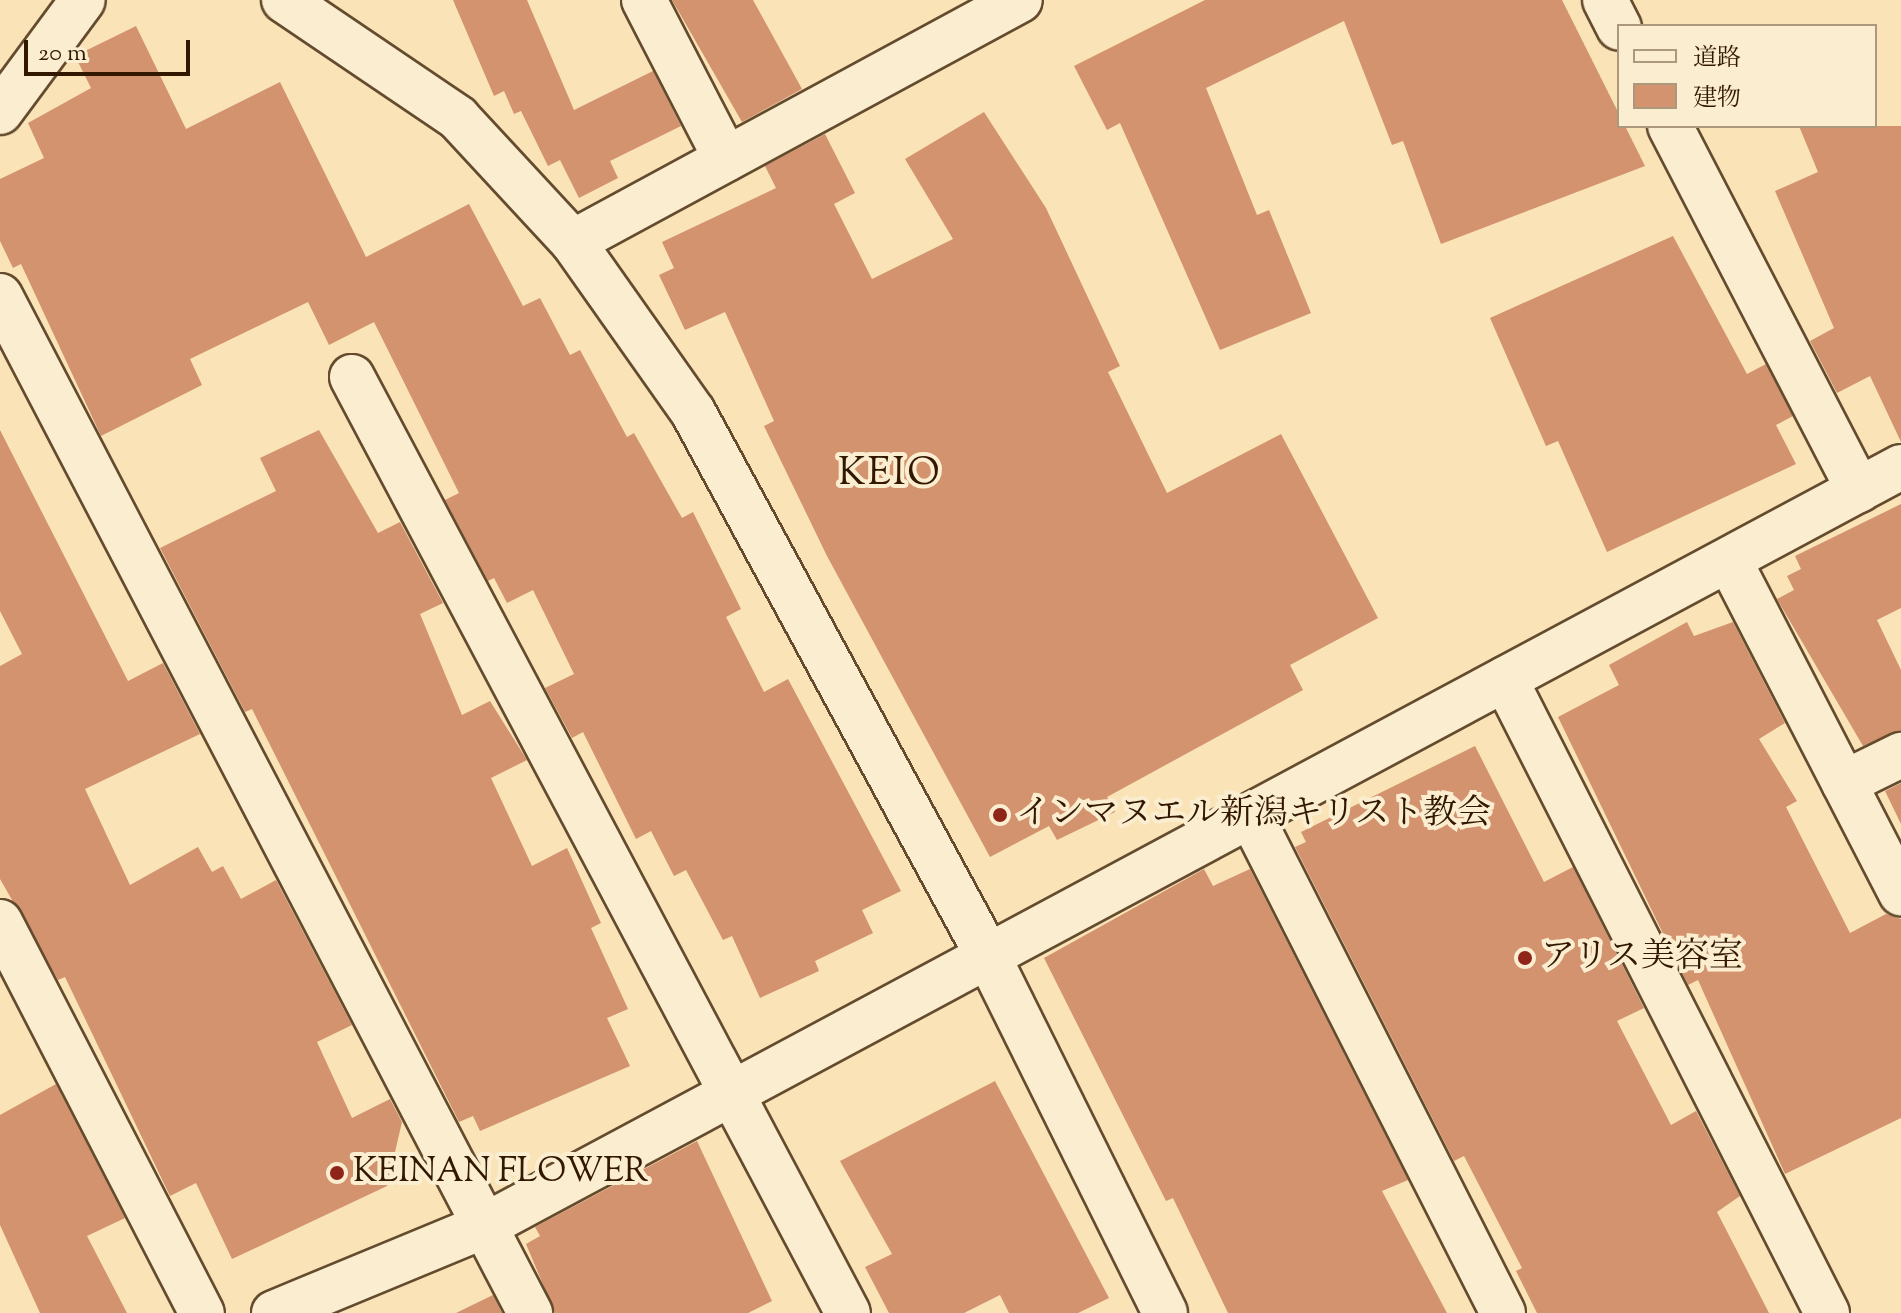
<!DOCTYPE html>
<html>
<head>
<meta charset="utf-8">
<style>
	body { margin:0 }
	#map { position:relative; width:1901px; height:1313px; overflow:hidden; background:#f9e3b7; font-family:"Sorts Mill Goudy","Noto Serif JP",serif }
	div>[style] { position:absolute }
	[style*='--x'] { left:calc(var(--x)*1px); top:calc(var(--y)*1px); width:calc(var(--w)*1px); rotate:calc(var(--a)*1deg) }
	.building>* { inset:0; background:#d2936e }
	.roads { filter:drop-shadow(2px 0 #644b2e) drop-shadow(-2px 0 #644b2e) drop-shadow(0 2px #644b2e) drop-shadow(0 -2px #644b2e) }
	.minor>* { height:44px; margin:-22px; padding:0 22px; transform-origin:22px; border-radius:22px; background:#fbedd0 }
	.dots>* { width:22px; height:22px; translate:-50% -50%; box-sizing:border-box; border:4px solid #fbedd0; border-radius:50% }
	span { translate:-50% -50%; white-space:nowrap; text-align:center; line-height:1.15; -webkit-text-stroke:8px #fbedd0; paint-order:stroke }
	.poi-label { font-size:34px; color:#331800 }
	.left { translate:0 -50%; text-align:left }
	.quarter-label { font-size:38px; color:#331800; letter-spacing:2px }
	.legend { position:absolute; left:1617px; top:24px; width:260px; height:104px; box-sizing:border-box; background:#fbedd0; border:2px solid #ab987d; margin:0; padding:10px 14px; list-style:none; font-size:24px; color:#331800 }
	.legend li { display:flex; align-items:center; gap:16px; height:40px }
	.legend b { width:40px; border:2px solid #ab987d }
	.scale { position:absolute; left:24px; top:40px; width:166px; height:36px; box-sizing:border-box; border:4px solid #331800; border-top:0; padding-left:10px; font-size:24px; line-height:28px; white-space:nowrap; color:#331800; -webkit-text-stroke:6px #fbedd0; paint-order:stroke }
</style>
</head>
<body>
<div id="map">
	<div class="building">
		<i style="clip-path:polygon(453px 0,527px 0,574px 110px,653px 71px,681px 126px,610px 161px,618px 178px,579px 198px,560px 160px,548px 166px,521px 111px,514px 114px,504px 91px,494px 96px)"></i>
		<i style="clip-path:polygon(672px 0,753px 0,802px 89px,742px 122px)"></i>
		<i style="clip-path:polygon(1205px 0,1562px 0,1645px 166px,1441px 244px,1403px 141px,1392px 145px,1344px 21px,1206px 88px,1257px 215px,1269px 210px,1311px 313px,1220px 350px,1120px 123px,1107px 130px,1074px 66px)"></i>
		<i style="clip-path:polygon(136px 26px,186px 129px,280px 82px,366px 257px,469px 204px,523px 306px,540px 298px,570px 355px,580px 350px,627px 437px,634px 433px,682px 518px,693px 512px,741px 609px,726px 617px,764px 692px,788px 679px,901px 891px,862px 910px,873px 933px,815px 961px,819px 971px,760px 998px,732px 936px,723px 940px,686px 870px,674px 876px,651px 831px,636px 839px,583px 732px,572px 738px,545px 688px,574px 674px,533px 590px,507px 603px,494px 578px,488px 581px,445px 500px,459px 493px,374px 322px,329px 345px,308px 302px,190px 359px,202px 385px,101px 436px,21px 264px,13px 268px,0 241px,0 179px,44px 158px,28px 123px,91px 88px,75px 56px)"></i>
		<i style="clip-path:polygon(984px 112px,1046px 208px,1120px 366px,1108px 372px,1167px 493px,1281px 434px,1378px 618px,1290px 665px,1303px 690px,1107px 797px,1115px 812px,1057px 840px,1049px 826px,990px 857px,827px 556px,764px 426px,774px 421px,725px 312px,685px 330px,659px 275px,674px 268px,662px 242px,776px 188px,765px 166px,825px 134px,855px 193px,834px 204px,872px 279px,953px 239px,905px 159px)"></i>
		<i style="clip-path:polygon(1799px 126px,1901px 126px,1901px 442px,1870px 376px,1837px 393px,1810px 341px,1834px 328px,1775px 191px,1818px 172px)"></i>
		<i style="clip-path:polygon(1673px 236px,1747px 374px,1766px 364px,1793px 416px,1776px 425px,1796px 464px,1607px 552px,1558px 441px,1546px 446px,1490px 318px)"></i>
		<i style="clip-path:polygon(0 430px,128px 681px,163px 663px,200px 734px,85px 789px,130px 885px,198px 847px,212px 872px,223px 866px,241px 899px,276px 880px,352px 1025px,317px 1042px,352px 1118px,390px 1099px,402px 1122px,387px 1186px,232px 1259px,196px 1183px,170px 1196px,65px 977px,58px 980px,0 879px,0 666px,22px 654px,0 611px)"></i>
		<i style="clip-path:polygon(319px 430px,378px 533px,400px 522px,443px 603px,420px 614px,462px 715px,490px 701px,527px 760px,491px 778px,532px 866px,567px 848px,601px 923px,591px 928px,628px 1009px,607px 1018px,630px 1066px,480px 1131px,473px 1116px,459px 1122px,252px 709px,245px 712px,160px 548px,276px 491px,260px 458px)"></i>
		<i style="clip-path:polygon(1901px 504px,1901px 608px,1877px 620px,1901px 670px,1901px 730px,1863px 746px,1777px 599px,1794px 590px,1787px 576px,1801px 569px,1795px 556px)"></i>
		<i style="clip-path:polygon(1687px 622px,1694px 636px,1733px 622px,1785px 723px,1759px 739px,1797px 801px,1786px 807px,1850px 933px,1886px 914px,1901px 919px,1901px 1118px,1785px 1174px,1698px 980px,1688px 985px,1558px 717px,1619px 685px,1609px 665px)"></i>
		<i style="clip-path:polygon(1475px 746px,1544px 882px,1573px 867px,1644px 1008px,1617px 1021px,1671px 1125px,1696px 1111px,1740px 1196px,1717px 1212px,1769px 1313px,1537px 1313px,1516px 1271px,1522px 1268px,1464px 1156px,1454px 1161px,1295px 847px,1306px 842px,1301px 832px)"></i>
		<i style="clip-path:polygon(1901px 783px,1901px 824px,1885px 791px)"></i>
		<i style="clip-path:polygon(1204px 869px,1213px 886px,1250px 869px,1408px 1180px,1382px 1191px,1447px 1313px,1228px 1313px,1173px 1198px,1166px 1201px,1044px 958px)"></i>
		<i style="clip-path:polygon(995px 1081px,1109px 1298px,1078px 1313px,1009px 1313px,1000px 1295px,964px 1313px,889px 1313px,865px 1267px,892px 1254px,840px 1161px)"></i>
		<i style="clip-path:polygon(56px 1084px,125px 1218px,87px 1236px,127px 1313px,40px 1313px,0 1225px,0 1115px)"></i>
		<i style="clip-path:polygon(697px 1141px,772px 1301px,748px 1313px,555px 1313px,526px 1244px,540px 1236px,535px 1227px)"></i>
		<i style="clip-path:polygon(493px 1295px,502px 1313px,456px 1313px)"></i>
	</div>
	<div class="roads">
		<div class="minor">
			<i style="--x:284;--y:0;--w:210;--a:34.1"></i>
			<i style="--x:458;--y:118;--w:169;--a:47.2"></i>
			<i style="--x:573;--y:242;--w:208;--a:54.8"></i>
			<i style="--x:693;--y:412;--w:619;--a:61.53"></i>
			<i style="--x:988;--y:956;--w:398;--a:63.6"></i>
			<i style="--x:644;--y:0;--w:179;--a:62.7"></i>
			<i style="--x:1605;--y:0;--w:31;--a:63"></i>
			<i style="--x:0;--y:112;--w:139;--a:-53.5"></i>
			<i style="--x:1670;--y:126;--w:410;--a:62.6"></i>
			<i style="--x:573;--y:242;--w:508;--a:-28.43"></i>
			<i style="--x:0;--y:296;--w:1147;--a:62.47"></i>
			<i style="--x:352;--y:377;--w:1059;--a:62.08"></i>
			<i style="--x:1730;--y:562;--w:373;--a:62.7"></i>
			<i style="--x:1505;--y:679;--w:711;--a:63.07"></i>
			<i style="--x:1844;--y:783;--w:64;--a:-26.2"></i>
			<i style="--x:1251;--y:816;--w:557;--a:63.11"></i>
			<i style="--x:0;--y:922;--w:440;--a:62.7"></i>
			<i style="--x:274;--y:1313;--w:230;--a:-22.5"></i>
			<i style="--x:486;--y:1225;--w:1605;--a:-28.18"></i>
		</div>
	</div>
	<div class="dots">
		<i style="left:1000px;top:815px;background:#8f2418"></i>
		<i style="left:1525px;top:958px;background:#8f2418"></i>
		<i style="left:337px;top:1173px;background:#8f2418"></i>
	</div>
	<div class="poi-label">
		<span class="left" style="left:1016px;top:815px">インマヌエル新潟キリスト教会</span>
		<span class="left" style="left:1541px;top:958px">アリス美容室</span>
		<span class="left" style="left:353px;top:1173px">KEINAN FLOWER</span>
	</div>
	<div class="quarter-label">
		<span style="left:890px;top:476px">KEIO</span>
	</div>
	<ul class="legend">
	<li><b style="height:10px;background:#fbedd0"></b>道路</li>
	<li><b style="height:22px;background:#d2936e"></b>建物</li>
	</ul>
	<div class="scale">20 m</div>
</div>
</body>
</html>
